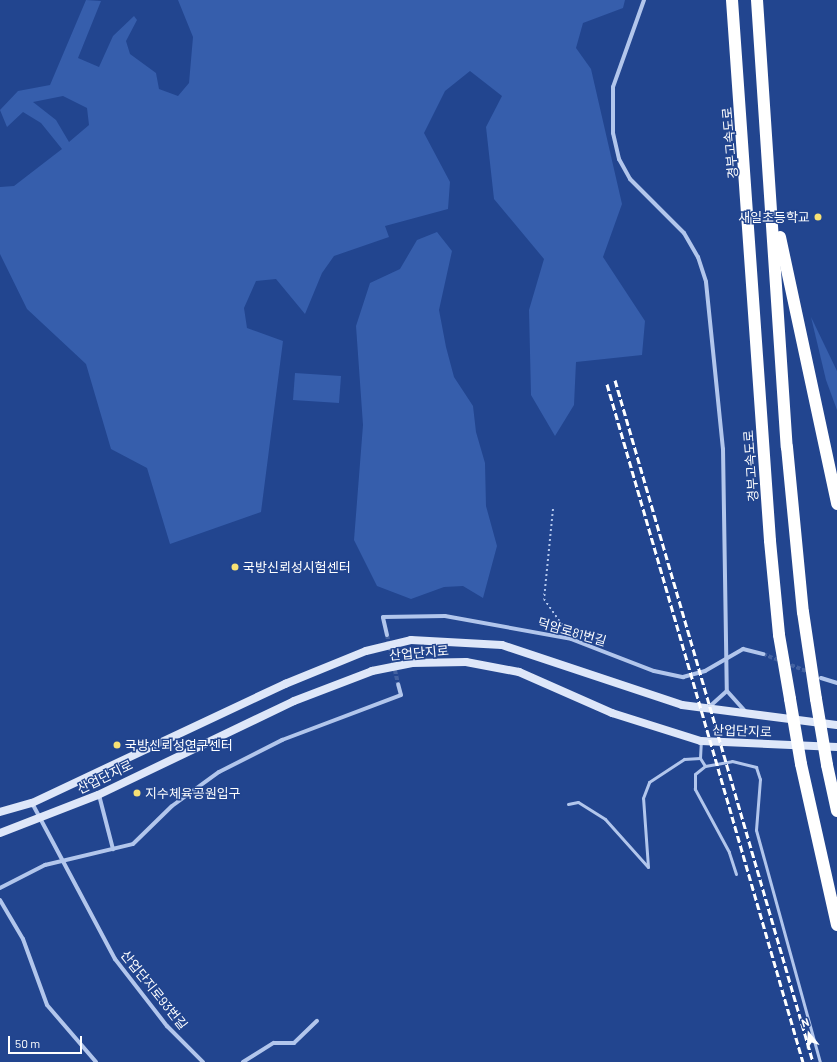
<!DOCTYPE html>
<html>
<head>
<meta charset="utf-8">
<style>
	body { margin:0 }
	#map { position:relative; width:837px; height:1062px; overflow:hidden; background:#22458f; font-family:Barlow,"Noto Sans KR",sans-serif }
	div>[style] { position:absolute }
	[style*='--x'] { left:calc(var(--x)*1px); top:calc(var(--y)*1px); width:calc(var(--w)*1px); rotate:calc(var(--a)*1deg) }
	.green>* { inset:0; background:#365eac }
	.street-tunnel>* { height:4px; margin-top:-2px; transform-origin:0; background:repeating-linear-gradient(90deg,#4361a0 0 4px,transparent 0 6px) }
	.path>* { height:2px; margin-top:-1px; transform-origin:0; background:repeating-linear-gradient(90deg,#b2c6ec 0 2px,transparent 0 5px) }
	.lane>* { height:3px; margin:-1.5px; padding:0 1.5px; transform-origin:1.5px; border-radius:1.5px; background:#b2c6ec }
	.street>* { height:4px; margin:-2px; padding:0 2px; transform-origin:2px; border-radius:2px; background:#b2c6ec }
	.secondary>* { height:8px; margin:-4px; padding:0 4px; transform-origin:4px; border-radius:4px; background:#dee7f9 }
	.highway>* { height:12px; margin:-6px; padding:0 6px; transform-origin:6px; border-radius:6px; background:#fff }
	.rail>* { height:3px; margin-top:-1.5px; transform-origin:0; background:repeating-linear-gradient(90deg,#fff 0 7px,transparent 0 10px) }
	.highway-bridge>* { height:12px; margin:-6px; padding:0 6px; transform-origin:6px; border-radius:6px; background:#fff }
	.dots>* { width:11px; height:11px; translate:-50% -50%; box-sizing:border-box; border:2px solid #22458f; border-radius:50% }
	span { translate:-50% -50%; white-space:nowrap; text-align:center; line-height:1.15; -webkit-text-stroke:3px #22458f; paint-order:stroke }
	.street-label { font-size:13px; color:#fff }
	.poi-label { font-size:13px; color:#fff }
	.right { translate:-100% -50%; text-align:right }
	.left { translate:0 -50%; text-align:left }
	.north { position:absolute; left:789px; top:1014px; width:40px; height:40px; -webkit-text-stroke:3px #22458f; paint-order:stroke; rotate:342deg; font-size:11px; font-weight:700; line-height:16px; text-align:center; color:#fff }
	.north::after { content:''; display:block; margin:auto; width:14px; height:18px; background:#fff; clip-path:polygon(50% 0,100% 100%,50% 72%,0 100%) }
	.scale { position:absolute; left:8px; top:1036px; width:74px; height:18px; box-sizing:border-box; border:2px solid #fff; border-top:0; padding-left:5px; font-size:12px; line-height:14px; white-space:nowrap; color:#fff; -webkit-text-stroke:3px #22458f; paint-order:stroke }
</style>
</head>
<body>
<div id="map">
	<div class="green">
		<i style="clip-path:polygon(evenodd,86px 0,101px 1px,78px 58px,99px 67px,113px 36px,134px 16px,137px 20px,126px 41px,130px 54px,156px 73px,159px 89px,178px 96px,189px 83px,193px 37px,178px 0,625px 0,623px 8px,583px 23px,576px 48px,591px 69px,622px 204px,603px 257px,645px 321px,642px 355px,576px 362px,574px 405px,555px 436px,531px 395px,529px 310px,544px 259px,494px 199px,486px 127px,502px 96px,470px 71px,445px 91px,424px 133px,450px 182px,448px 209px,385px 226px,389px 237px,334px 256px,322px 273px,305px 314px,276px 279px,256px 281px,244px 308px,247px 328px,283px 341px,261px 512px,170px 544px,147px 468px,111px 449px,86px 364px,27px 309px,0 254px,0 187px,14px 186px,62px 149px,41px 123px,23px 112px,7px 127px,0 110px,18px 91px,50px 85px,86px 0,63px 96px,87px 108px,89px 125px,69px 142px,56px 120px,33px 102px,63px 96px)"></i>
		<i style="clip-path:polygon(437px 232px,452px 251px,439px 310px,446px 347px,454px 377px,473px 406px,476px 432px,485px 463px,486px 506px,497px 546px,483px 598px,463px 586px,444px 587px,411px 599px,377px 586px,354px 540px,363px 425px,356px 326px,370px 283px,400px 269px,417px 240px)"></i>
		<i style="clip-path:polygon(811px 317px,837px 371px,837px 410px,826px 380px)"></i>
		<i style="clip-path:polygon(295px 373px,341px 376px,339px 403px,293px 400px)"></i>
	</div>
	<div class="street-tunnel">
		<i style="--x:387;--y:635;--w:50;--a:77.3"></i>
		<i style="--x:763;--y:654;--w:52;--a:21.6"></i>
	</div>
	<div class="path">
		<i style="--x:553;--y:509;--w:90;--a:95.7"></i>
		<i style="--x:544;--y:599;--w:39;--a:55"></i>
	</div>
	<div class="lane">
		<i style="--x:700;--y:758;--w:9;--a:58"></i>
		<i style="--x:568;--y:804;--w:10;--a:-11"></i>
		<i style="--x:578;--y:802;--w:32;--a:32"></i>
		<i style="--x:605;--y:819;--w:64;--a:48.1"></i>
		<i style="--x:648;--y:867;--w:69;--a:-94.1"></i>
		<i style="--x:643;--y:798;--w:17;--a:-69"></i>
		<i style="--x:649;--y:782;--w:42;--a:-33.3"></i>
		<i style="--x:684;--y:759;--w:16;--a:-4"></i>
		<i style="--x:700;--y:758;--w:17;--a:-87"></i>
		<i style="--x:736;--y:874;--w:23;--a:-108"></i>
		<i style="--x:729;--y:852;--w:72;--a:-118.4"></i>
		<i style="--x:695;--y:789;--w:15;--a:-90"></i>
		<i style="--x:695;--y:774;--w:13;--a:-39"></i>
		<i style="--x:705;--y:766;--w:27;--a:-10"></i>
		<i style="--x:732;--y:761;--w:25;--a:14"></i>
		<i style="--x:756;--y:767;--w:13;--a:72"></i>
		<i style="--x:760;--y:779;--w:51;--a:94.5"></i>
		<i style="--x:756;--y:830;--w:241;--a:74.6"></i>
	</div>
	<div class="street">
		<i style="--x:644;--y:0;--w:92;--a:109.6"></i>
		<i style="--x:613;--y:87;--w:46;--a:90"></i>
		<i style="--x:613;--y:133;--w:27;--a:77"></i>
		<i style="--x:619;--y:159;--w:23;--a:61"></i>
		<i style="--x:630;--y:179;--w:76;--a:45"></i>
		<i style="--x:684;--y:233;--w:28;--a:60"></i>
		<i style="--x:698;--y:257;--w:26;--a:72"></i>
		<i style="--x:706;--y:282;--w:168;--a:84.2"></i>
		<i style="--x:723;--y:449;--w:242;--a:89.1"></i>
		<i style="--x:727;--y:691;--w:30;--a:48"></i>
		<i style="--x:387;--y:635;--w:18;--a:-103"></i>
		<i style="--x:383;--y:617;--w:62;--a:-0.9"></i>
		<i style="--x:445;--y:616;--w:128;--a:10.3"></i>
		<i style="--x:571;--y:639;--w:89;--a:21.1"></i>
		<i style="--x:654;--y:671;--w:30;--a:12"></i>
		<i style="--x:683;--y:677;--w:23;--a:-15"></i>
		<i style="--x:705;--y:671;--w:44;--a:-30.1"></i>
		<i style="--x:743;--y:649;--w:21;--a:14"></i>
		<i style="--x:821;--y:678;--w:17;--a:17"></i>
		<i style="--x:708;--y:708;--w:25;--a:-42"></i>
		<i style="--x:99;--y:795;--w:56;--a:75.5"></i>
		<i style="--x:32;--y:803;--w:177;--a:62"></i>
		<i style="--x:115;--y:959;--w:85;--a:52.2"></i>
		<i style="--x:167;--y:1026;--w:51;--a:45"></i>
		<i style="--x:0;--y:888;--w:51;--a:-27.1"></i>
		<i style="--x:45;--y:865;--w:90;--a:-13.4"></i>
		<i style="--x:133;--y:844;--w:54;--a:-44.3"></i>
		<i style="--x:172;--y:806;--w:58;--a:-35.9"></i>
		<i style="--x:219;--y:772;--w:71;--a:-26.9"></i>
		<i style="--x:282;--y:740;--w:127;--a:-20.7"></i>
		<i style="--x:401;--y:695;--w:11;--a:-105"></i>
		<i style="--x:0;--y:900;--w:45;--a:59.5"></i>
		<i style="--x:23;--y:939;--w:70;--a:70"></i>
		<i style="--x:47;--y:1005;--w:75;--a:49.3"></i>
		<i style="--x:243;--y:1062;--w:36;--a:-32"></i>
		<i style="--x:274;--y:1043;--w:20;--a:0"></i>
		<i style="--x:294;--y:1043;--w:32;--a:-44"></i>
	</div>
	<div class="secondary">
		<i style="--x:0;--y:812;--w:33;--a:-16"></i>
		<i style="--x:32;--y:803;--w:280;--a:-25.2"></i>
		<i style="--x:285;--y:684;--w:87;--a:-22.2"></i>
		<i style="--x:366;--y:651;--w:46;--a:-13.7"></i>
		<i style="--x:411;--y:640;--w:91;--a:3.1"></i>
		<i style="--x:502;--y:645;--w:190;--a:18.4"></i>
		<i style="--x:682;--y:705;--w:156;--a:7.4"></i>
		<i style="--x:0;--y:833;--w:105;--a:-21.2"></i>
		<i style="--x:98;--y:795;--w:217;--a:-25.6"></i>
		<i style="--x:294;--y:701;--w:84;--a:-21"></i>
		<i style="--x:372;--y:671;--w:41;--a:-11.3"></i>
		<i style="--x:412;--y:663;--w:54;--a:-1.1"></i>
		<i style="--x:466;--y:662;--w:54;--a:10.7"></i>
		<i style="--x:519;--y:672;--w:102;--a:23.8"></i>
		<i style="--x:612;--y:713;--w:93;--a:17.5"></i>
		<i style="--x:701;--y:741;--w:136;--a:2.5"></i>
	</div>
	<div class="highway">
		<i style="--x:732;--y:0;--w:542;--a:85.98"></i>
		<i style="--x:770;--y:541;--w:94;--a:84.5"></i>
		<i style="--x:779;--y:635;--w:65;--a:80.2"></i>
		<i style="--x:757;--y:0;--w:448;--a:86.2"></i>
		<i style="--x:787;--y:447;--w:166;--a:84.5"></i>
		<i style="--x:803;--y:612;--w:88;--a:81.5"></i>
		<i style="--x:780;--y:237;--w:273;--a:77.9"></i>
		<i style="--x:801;--y:764;--w:165;--a:77.4"></i>
		<i style="--x:827;--y:765;--w:47;--a:77.7"></i>
	</div>
	<div class="rail">
		<i style="--x:615;--y:380;--w:710;--a:73.81"></i>
		<i style="--x:607;--y:384;--w:706;--a:73.88"></i>
	</div>
	<div class="highway-bridge">
		<i style="--x:790;--y:699;--w:66;--a:80.4"></i>
		<i style="--x:816;--y:699;--w:67;--a:80.5"></i>
	</div>
	<div class="dots">
		<i style="left:818px;top:217px;background:#f8e174"></i>
		<i style="left:235px;top:567px;background:#f8e174"></i>
		<i style="left:117px;top:745px;background:#f8e174"></i>
		<i style="left:137px;top:793px;background:#f8e174"></i>
	</div>
	<div class="street-label">
		<span style="left:730px;top:143px;rotate:-95deg">경부고속도로</span>
		<span style="left:751px;top:466px;rotate:-94deg">경부고속도로</span>
		<span style="left:572px;top:632px;rotate:16deg">덕암로81번길</span>
		<span style="left:419px;top:653px;rotate:-5deg">산업단지로</span>
		<span style="left:742px;top:731px;rotate:2deg">산업단지로</span>
		<span style="left:105px;top:777px;rotate:-26deg">산업단지로</span>
		<span style="left:154px;top:990px;rotate:51deg">산업단지로93번길</span>
	</div>
	<div class="poi-label">
		<span class="right" style="left:810px;top:217px">새일초등학교</span>
		<span class="left" style="left:243px;top:567px">국방신뢰성시험센터</span>
		<span class="left" style="left:125px;top:745px">국방신뢰성연구센터</span>
		<span class="left" style="left:145px;top:793px">지수체육공원입구</span>
	</div>
	<div class="north">N</div>
	<div class="scale">50 m</div>
</div>
</body>
</html>
